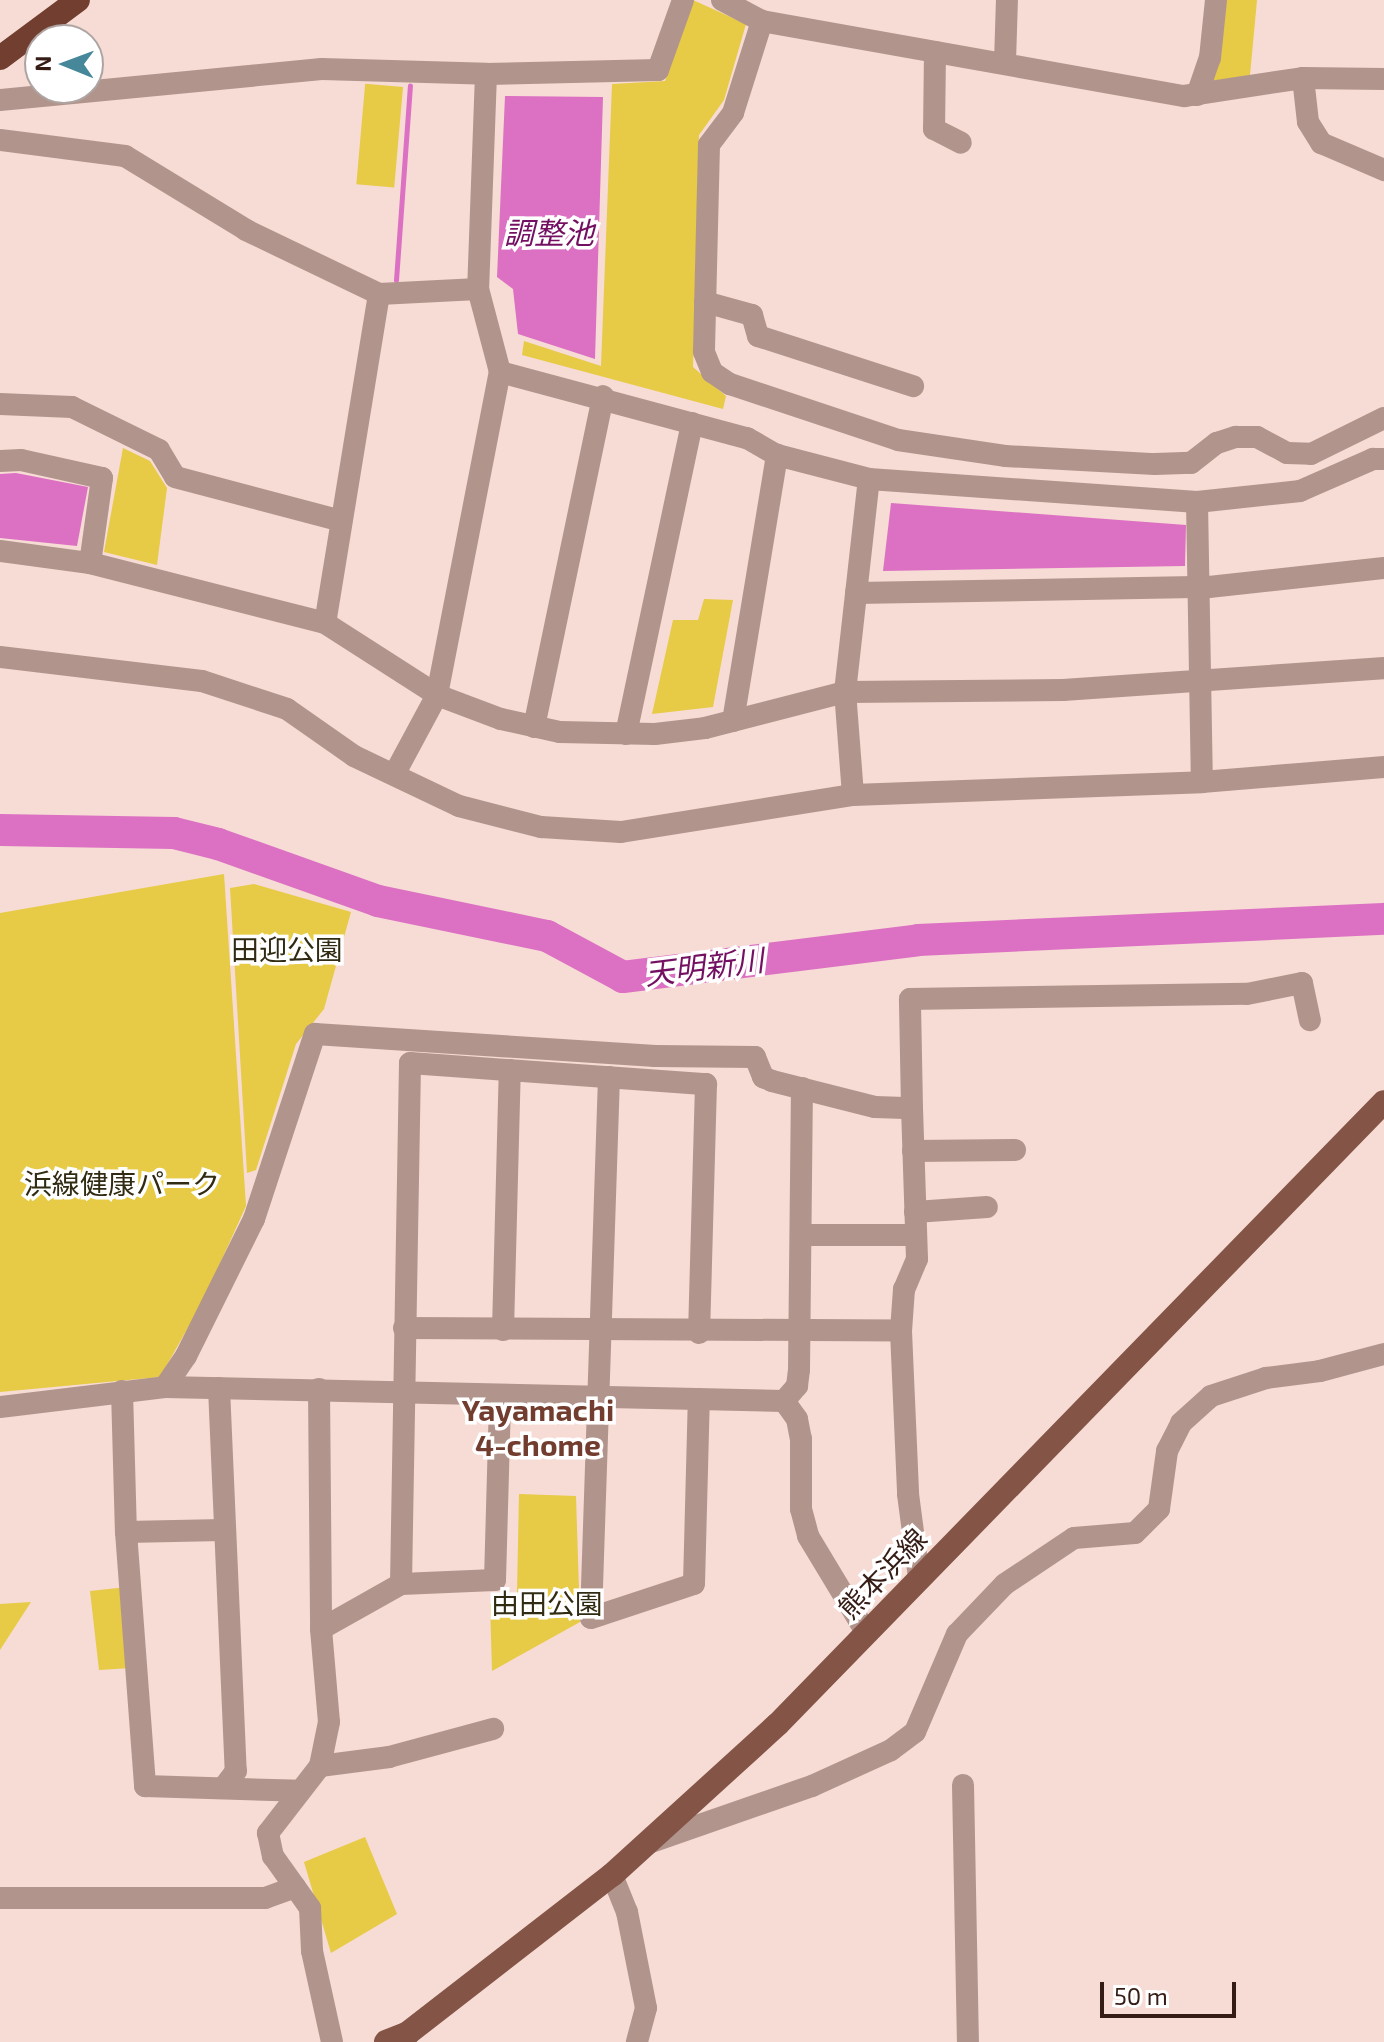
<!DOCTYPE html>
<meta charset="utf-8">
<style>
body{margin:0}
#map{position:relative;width:1384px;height:2042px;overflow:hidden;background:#f6dcd4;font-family:"Exo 2","Noto Sans JP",sans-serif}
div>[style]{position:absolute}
.green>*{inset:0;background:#e7ca45;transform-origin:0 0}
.water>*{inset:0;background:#dc70c3}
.stream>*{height:5px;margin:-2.5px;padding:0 2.5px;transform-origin:2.5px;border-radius:2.5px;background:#dc70c3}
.river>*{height:32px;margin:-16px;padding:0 16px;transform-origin:16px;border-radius:16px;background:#dc70c3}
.minor>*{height:22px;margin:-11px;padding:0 11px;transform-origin:11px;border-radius:11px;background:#b1958d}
.major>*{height:24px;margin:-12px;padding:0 12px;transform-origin:12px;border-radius:12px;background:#845547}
.highway>*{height:24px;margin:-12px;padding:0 12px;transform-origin:12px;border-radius:12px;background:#723e2f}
span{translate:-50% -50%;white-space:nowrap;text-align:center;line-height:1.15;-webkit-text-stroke:7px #fff;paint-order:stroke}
.park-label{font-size:28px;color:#312b13}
.street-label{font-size:28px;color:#351d16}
.water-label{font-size:30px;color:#741062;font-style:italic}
.neighbourhood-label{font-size:30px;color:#723d2e;font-weight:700}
.north{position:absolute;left:24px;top:24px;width:80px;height:80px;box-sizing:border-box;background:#fff;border:2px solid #aea5a2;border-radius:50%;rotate:271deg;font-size:22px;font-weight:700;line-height:32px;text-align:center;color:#351d16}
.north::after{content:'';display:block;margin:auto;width:28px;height:36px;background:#468899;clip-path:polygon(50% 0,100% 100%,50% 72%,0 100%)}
.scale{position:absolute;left:1100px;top:1982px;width:136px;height:36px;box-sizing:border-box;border:4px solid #351d16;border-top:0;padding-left:10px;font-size:24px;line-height:28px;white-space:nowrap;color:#351d16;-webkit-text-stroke:6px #fff;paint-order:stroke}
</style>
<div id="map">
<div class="green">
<i style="clip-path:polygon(693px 0,746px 24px,724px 100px,699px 135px,693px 367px,726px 396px,723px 409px,522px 355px,524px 341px,601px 366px,612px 84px,665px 81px)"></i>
<i style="clip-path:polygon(1223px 0,1257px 0,1250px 75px,1213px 83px)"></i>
<i style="left:403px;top:87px;width:101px;height:38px;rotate:95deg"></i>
<i style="clip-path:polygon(123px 448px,150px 461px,167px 488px,157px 565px,104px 552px)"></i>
<i style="clip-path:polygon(704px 599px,733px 600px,713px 707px,652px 714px,673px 620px,698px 620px)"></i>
<i style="clip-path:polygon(224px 874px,246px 1206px,202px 1303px,160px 1377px,0 1392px,0 913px)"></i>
<i style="clip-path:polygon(254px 884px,351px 912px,324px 1009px,296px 1044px,256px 1170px,247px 1173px,230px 888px)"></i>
<i style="clip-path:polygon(519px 1494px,576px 1496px,580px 1622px,492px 1671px,490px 1604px,517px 1593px)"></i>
<i style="clip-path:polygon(127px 1587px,131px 1668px,99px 1670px,90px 1591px)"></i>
<i style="clip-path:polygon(31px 1602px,0 1650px,0 1604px)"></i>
<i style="clip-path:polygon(365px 1837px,397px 1914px,331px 1953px,304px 1862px)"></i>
</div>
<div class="water">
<i style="clip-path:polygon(505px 96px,603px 97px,595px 359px,518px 334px,513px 289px,497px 277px)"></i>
<i style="clip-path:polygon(16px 473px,88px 487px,77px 546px,0 538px,0 474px)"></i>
<i style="clip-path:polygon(891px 503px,1186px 525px,1185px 566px,883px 571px)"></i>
</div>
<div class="stream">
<i style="left:396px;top:280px;width:195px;rotate:-85.9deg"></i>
</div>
<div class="river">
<i style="left:0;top:830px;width:174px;rotate:1deg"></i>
<i style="left:174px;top:833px;width:45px;rotate:14deg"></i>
<i style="left:218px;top:844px;width:170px;rotate:19.6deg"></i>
<i style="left:378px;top:901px;width:173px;rotate:11.7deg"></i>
<i style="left:547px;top:936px;width:86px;rotate:28.3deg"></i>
<i style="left:623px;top:977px;width:297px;rotate:-7.1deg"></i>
<i style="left:918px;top:940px;width:466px;rotate:-2.6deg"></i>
</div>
<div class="minor">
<i style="left:722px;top:0;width:45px;rotate:27.7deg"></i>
<i style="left:762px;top:21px;width:429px;rotate:10.1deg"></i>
<i style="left:1184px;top:96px;width:120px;rotate:-8.6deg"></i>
<i style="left:1303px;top:78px;width:81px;rotate:0.7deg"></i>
<i style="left:762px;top:21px;width:96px;rotate:107.5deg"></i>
<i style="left:733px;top:113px;width:40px;rotate:127deg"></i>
<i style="left:709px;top:145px;width:207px;rotate:91.4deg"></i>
<i style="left:704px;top:352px;width:22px;rotate:68deg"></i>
<i style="left:712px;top:372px;width:22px;rotate:34deg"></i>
<i style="left:730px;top:384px;width:177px;rotate:18.4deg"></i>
<i style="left:898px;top:440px;width:108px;rotate:8.5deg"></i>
<i style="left:1005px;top:456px;width:150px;rotate:3.1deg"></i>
<i style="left:1155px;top:464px;width:36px;rotate:-2deg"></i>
<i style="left:1191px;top:463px;width:33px;rotate:-38deg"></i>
<i style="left:1217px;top:443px;width:20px;rotate:-18deg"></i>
<i style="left:1236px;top:437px;width:21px"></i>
<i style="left:1257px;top:437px;width:34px;rotate:28deg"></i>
<i style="left:1287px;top:453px;width:24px;rotate:2deg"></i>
<i style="left:1311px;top:454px;width:81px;rotate:-26.3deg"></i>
<i style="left:935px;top:52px;width:77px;rotate:90.7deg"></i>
<i style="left:934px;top:129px;width:30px;rotate:27deg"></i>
<i style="left:1005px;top:62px;width:62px;rotate:-88.2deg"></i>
<i style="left:486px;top:74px;width:215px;rotate:92.1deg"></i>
<i style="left:478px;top:289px;width:99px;rotate:177.1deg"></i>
<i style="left:379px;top:294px;width:333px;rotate:99.3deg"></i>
<i style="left:325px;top:623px;width:133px;rotate:32.7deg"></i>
<i style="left:437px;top:695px;width:68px;rotate:20.6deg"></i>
<i style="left:501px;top:719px;width:60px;rotate:12.4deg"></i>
<i style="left:560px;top:732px;width:95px;rotate:1.2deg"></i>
<i style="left:655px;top:734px;width:50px;rotate:-6.8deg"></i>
<i style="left:705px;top:728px;width:145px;rotate:-14.4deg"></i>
<i style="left:845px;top:692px;width:218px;rotate:-0.5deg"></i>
<i style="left:1063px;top:690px;width:322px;rotate:-3.9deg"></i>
<i style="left:1303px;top:78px;width:44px;rotate:83.5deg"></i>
<i style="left:1308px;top:122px;width:25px;rotate:58deg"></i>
<i style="left:1321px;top:143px;width:69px;rotate:23.2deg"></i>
<i style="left:1197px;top:95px;width:39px;rotate:-71deg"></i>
<i style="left:1210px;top:58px;width:58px;rotate:-84.1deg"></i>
<i style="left:0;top:100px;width:323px;rotate:-5.5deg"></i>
<i style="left:322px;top:69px;width:164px;rotate:1.7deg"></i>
<i style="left:486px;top:74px;width:172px;rotate:-1.3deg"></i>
<i style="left:658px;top:70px;width:74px;rotate:-70.3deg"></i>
<i style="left:0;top:140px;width:126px;rotate:7.3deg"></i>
<i style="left:125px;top:156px;width:142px;rotate:31.4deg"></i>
<i style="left:246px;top:230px;width:148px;rotate:25.7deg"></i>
<i style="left:705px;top:302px;width:49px;rotate:15.5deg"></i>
<i style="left:752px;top:315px;width:22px;rotate:74deg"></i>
<i style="left:758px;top:336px;width:163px;rotate:17.9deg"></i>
<i style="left:500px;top:372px;width:256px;rotate:15deg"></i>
<i style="left:747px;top:438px;width:34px;rotate:30deg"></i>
<i style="left:777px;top:455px;width:95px;rotate:14.6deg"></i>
<i style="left:869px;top:479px;width:329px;rotate:4deg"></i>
<i style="left:1197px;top:502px;width:104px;rotate:-6.1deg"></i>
<i style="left:1300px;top:491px;width:80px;rotate:-23.7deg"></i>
<i style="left:1373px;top:459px;width:11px"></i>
<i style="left:0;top:404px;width:72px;rotate:2.4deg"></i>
<i style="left:72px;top:407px;width:97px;rotate:26.3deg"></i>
<i style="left:159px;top:450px;width:31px;rotate:59deg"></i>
<i style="left:175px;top:477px;width:172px;rotate:14.8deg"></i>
<i style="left:0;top:461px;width:21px;rotate:-3deg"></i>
<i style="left:21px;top:460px;width:83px;rotate:12.5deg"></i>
<i style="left:102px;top:478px;width:86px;rotate:98deg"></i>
<i style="left:1197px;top:502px;width:280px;rotate:89deg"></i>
<i style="left:0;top:551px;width:91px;rotate:7.6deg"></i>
<i style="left:90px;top:563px;width:243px;rotate:14.3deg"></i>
<i style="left:856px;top:593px;width:353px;rotate:-1deg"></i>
<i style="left:1209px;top:587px;width:176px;rotate:-6.2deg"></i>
<i style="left:0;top:657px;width:203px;rotate:6.8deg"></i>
<i style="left:202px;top:681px;width:89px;rotate:18.2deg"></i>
<i style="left:287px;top:709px;width:82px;rotate:35deg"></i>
<i style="left:354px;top:756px;width:116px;rotate:25.5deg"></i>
<i style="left:459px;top:806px;width:85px;rotate:14.4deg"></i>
<i style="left:541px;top:827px;width:80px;rotate:3.6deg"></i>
<i style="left:621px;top:832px;width:235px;rotate:-9.1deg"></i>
<i style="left:853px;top:795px;width:349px;rotate:-2.1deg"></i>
<i style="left:1202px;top:782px;width:183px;rotate:-4.7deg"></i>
<i style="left:733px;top:721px;width:270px;rotate:-80.6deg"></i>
<i style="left:534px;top:727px;width:338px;rotate:-78.2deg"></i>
<i style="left:626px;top:734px;width:318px;rotate:-78deg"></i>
<i style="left:395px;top:773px;width:89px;rotate:-61.7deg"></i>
<i style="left:437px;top:695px;width:329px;rotate:-79deg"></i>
<i style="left:500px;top:372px;width:86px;rotate:-104.8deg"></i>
<i style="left:853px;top:795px;width:103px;rotate:-94.4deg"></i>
<i style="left:845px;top:692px;width:214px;rotate:-83.6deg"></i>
<i style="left:609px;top:1077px;width:541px;rotate:91.91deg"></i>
<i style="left:591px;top:1618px;width:108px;rotate:-18.3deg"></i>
<i style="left:694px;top:1584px;width:185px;rotate:-88.5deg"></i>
<i style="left:912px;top:1108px;width:109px;rotate:-91.1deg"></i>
<i style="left:910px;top:999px;width:337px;rotate:-0.9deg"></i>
<i style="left:1247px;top:994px;width:56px;rotate:-11.3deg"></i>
<i style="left:1302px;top:983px;width:38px;rotate:78deg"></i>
<i style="left:913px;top:1151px;width:102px;rotate:-0.6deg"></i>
<i style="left:915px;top:1212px;width:72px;rotate:-4deg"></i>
<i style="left:801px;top:1235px;width:115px"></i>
<i style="left:404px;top:1328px;width:497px;rotate:0.3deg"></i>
<i style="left:503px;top:1330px;width:260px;rotate:-88.5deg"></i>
<i style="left:165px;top:1387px;width:619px;rotate:1.3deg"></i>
<i style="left:784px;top:1401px;width:22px;rotate:54deg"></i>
<i style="left:797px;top:1419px;width:20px;rotate:79deg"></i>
<i style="left:801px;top:1439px;width:70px;rotate:90deg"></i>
<i style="left:801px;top:1509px;width:28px;rotate:75deg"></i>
<i style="left:808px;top:1536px;width:112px;rotate:58.9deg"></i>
<i style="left:219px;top:1388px;width:383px;rotate:87.5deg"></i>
<i style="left:236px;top:1771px;width:21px;rotate:127deg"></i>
<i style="left:319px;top:1389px;width:240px;rotate:89.5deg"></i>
<i style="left:321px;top:1629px;width:93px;rotate:85.1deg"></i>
<i style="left:329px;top:1722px;width:45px;rotate:101.6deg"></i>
<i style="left:320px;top:1766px;width:85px;rotate:127.8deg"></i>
<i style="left:268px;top:1833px;width:24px;rotate:78deg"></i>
<i style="left:273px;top:1856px;width:64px;rotate:54.6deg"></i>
<i style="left:310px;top:1908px;width:43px;rotate:87.3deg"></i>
<i style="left:312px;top:1951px;width:93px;rotate:77.6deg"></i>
<i style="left:122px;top:1391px;width:141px;rotate:88.4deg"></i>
<i style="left:126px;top:1532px;width:255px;rotate:85.7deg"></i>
<i style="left:145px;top:1786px;width:155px;rotate:1.8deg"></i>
<i style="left:784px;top:1401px;width:20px;rotate:-49deg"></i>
<i style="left:797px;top:1386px;width:16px;rotate:-83deg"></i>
<i style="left:799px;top:1370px;width:282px;rotate:-89.4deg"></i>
<i style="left:0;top:1407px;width:166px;rotate:-6.9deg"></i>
<i style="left:165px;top:1387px;width:37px;rotate:-56deg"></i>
<i style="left:186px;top:1356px;width:153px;rotate:-63.6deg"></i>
<i style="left:254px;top:1219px;width:195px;rotate:-71.8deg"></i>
<i style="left:315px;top:1034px;width:341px;rotate:3.7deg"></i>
<i style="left:655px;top:1056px;width:100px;rotate:0.6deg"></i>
<i style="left:755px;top:1057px;width:22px;rotate:68deg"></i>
<i style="left:763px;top:1077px;width:10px;rotate:24deg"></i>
<i style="left:772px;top:1081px;width:106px;rotate:14.2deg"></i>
<i style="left:875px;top:1107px;width:37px;rotate:2deg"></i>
<i style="left:912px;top:1108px;width:151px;rotate:88.1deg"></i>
<i style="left:917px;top:1259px;width:33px;rotate:113deg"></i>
<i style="left:904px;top:1289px;width:42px;rotate:94.1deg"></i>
<i style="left:901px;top:1331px;width:163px;rotate:87.5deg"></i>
<i style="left:908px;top:1494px;width:85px;rotate:82.5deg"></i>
<i style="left:126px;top:1532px;width:97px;rotate:-1.2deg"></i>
<i style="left:401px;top:1584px;width:94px;rotate:-2.4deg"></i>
<i style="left:495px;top:1580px;width:184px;rotate:-88.4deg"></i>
<i style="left:321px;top:1629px;width:92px;rotate:-29.4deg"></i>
<i style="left:401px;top:1584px;width:521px;rotate:-89.01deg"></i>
<i style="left:410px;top:1063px;width:297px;rotate:4.1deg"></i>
<i style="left:706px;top:1084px;width:249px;rotate:91.6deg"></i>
<i style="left:320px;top:1766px;width:70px;rotate:-7.4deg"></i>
<i style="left:389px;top:1757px;width:108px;rotate:-15.1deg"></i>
<i style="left:963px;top:1785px;width:257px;rotate:88.9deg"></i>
<i style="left:648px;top:1843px;width:174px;rotate:-19.2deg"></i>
<i style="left:812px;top:1786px;width:87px;rotate:-24.5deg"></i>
<i style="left:891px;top:1750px;width:30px;rotate:-37deg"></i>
<i style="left:915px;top:1732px;width:107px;rotate:-66.8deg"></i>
<i style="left:957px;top:1634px;width:69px;rotate:-46.2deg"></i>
<i style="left:1005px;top:1584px;width:83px;rotate:-33.7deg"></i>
<i style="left:1074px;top:1538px;width:61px;rotate:-4.7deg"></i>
<i style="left:1135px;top:1533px;width:34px;rotate:-45deg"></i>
<i style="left:1159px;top:1509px;width:59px;rotate:-82.1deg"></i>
<i style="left:1167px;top:1451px;width:31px;rotate:-63deg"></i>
<i style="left:1181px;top:1423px;width:40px;rotate:-42deg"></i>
<i style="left:1211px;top:1396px;width:58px;rotate:-18.1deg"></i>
<i style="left:1266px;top:1378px;width:54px;rotate:-7.4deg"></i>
<i style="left:1320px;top:1371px;width:66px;rotate:-14.9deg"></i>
<i style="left:612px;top:1875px;width:40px;rotate:68deg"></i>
<i style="left:627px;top:1912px;width:98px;rotate:78.8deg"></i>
<i style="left:646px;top:2008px;width:35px;rotate:105deg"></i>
<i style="left:0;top:1898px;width:265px"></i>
<i style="left:265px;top:1898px;width:32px;rotate:-20deg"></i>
</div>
<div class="major">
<i style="left:386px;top:2042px;width:24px;rotate:-22deg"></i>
<i style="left:408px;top:2033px;width:258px;rotate:-37.8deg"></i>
<i style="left:612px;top:1875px;width:224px;rotate:-42.3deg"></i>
<i style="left:778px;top:1724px;width:868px;rotate:-45.75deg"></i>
</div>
<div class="highway">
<i style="left:0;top:58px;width:97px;rotate:-36.6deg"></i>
</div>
<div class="park-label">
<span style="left:287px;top:949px">田迎公園</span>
<span style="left:122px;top:1183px">浜線健康パーク</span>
<span style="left:547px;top:1603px">由田公園</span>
</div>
<div class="street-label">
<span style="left:882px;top:1573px;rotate:-46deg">熊本浜線</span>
</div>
<div class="water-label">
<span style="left:549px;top:232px">調整池</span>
<span style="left:704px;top:966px;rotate:-7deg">天明新川</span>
</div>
<div class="neighbourhood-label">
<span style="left:538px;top:1426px">Yayamachi<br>4-chome</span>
</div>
<div class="north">N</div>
<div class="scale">50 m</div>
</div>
